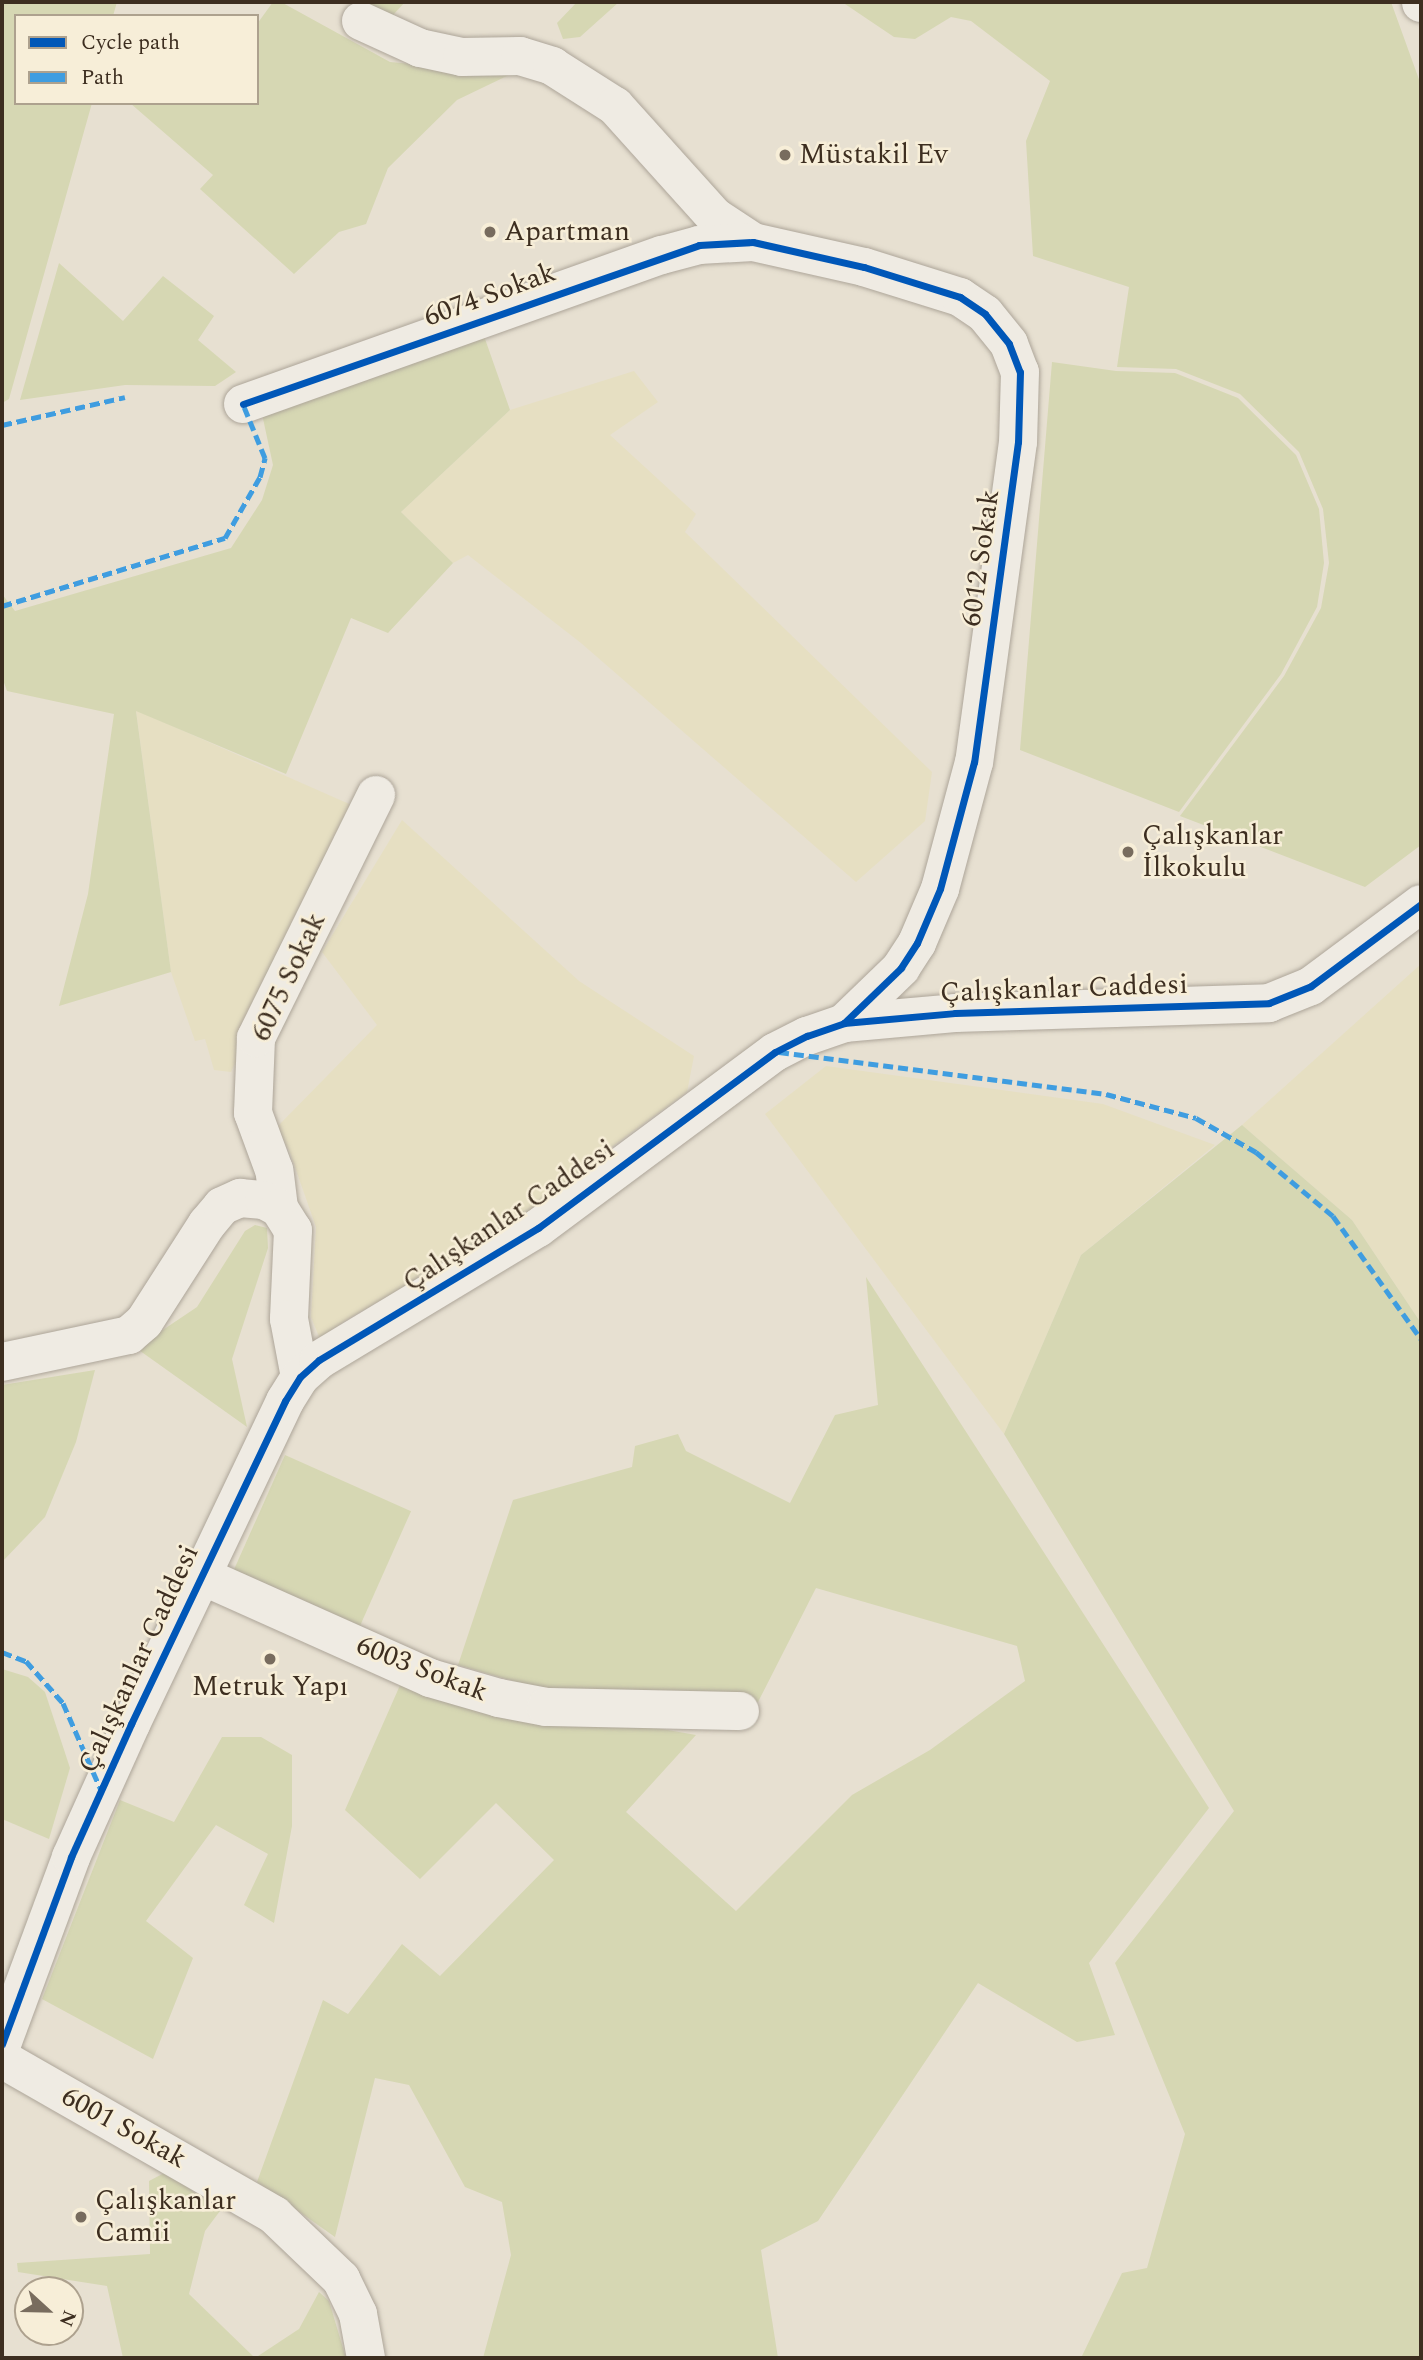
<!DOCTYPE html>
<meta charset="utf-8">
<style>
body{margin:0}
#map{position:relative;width:1423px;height:2360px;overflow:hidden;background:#e7e0d1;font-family:Spectral,serif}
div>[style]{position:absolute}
.farmland>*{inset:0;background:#e6dfc2}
.green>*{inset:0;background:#d6d7b3;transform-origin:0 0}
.roads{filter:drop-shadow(0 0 2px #ada599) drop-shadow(0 0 2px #ada599)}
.minor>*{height:38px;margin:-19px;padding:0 19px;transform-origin:19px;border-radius:19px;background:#efebe3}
.quiet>*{height:5px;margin-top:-2.5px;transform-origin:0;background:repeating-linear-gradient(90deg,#3f9de0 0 10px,transparent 0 15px)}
.cycleway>*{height:7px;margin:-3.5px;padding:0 3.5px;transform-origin:3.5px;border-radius:3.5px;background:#0057b8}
.dots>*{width:19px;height:19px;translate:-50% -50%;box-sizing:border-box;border:4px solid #f7eed8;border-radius:50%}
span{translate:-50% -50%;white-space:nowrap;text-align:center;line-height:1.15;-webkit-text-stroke:5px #f7eed8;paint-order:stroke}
.poi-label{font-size:28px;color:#3d2e20}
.left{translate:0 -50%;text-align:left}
.street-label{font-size:28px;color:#3d2e20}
.frame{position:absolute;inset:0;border:4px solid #3d2e20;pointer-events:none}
.legend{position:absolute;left:14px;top:14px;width:245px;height:91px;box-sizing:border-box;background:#f7eed8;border:2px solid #ada18e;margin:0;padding:9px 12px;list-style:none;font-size:21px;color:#3d2e20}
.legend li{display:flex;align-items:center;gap:14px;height:35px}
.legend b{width:35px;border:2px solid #ada18e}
.north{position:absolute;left:14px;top:2276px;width:70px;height:70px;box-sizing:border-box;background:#f7eed8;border:2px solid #ada18e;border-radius:50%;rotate:112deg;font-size:19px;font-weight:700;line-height:28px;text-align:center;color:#3d2e20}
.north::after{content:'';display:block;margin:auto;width:24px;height:32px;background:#786c5e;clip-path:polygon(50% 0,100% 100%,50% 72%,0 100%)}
</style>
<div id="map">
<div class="farmland">
<i style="clip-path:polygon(634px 371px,658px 402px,610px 435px,696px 514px,685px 532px,932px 772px,925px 821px,856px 882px,581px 643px,468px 555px,453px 563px,401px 512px,510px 410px)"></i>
<i style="clip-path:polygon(136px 710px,356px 807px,231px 1072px,214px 1070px,205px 1039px,195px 1041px,171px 972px)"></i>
<i style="clip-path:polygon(402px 820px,579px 981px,694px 1056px,687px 1092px,606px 1151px,532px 1214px,346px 1320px,320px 1339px,311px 1317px,316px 1227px,289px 1150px,276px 1128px,377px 1025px,322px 952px)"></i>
<i style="clip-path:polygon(1421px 964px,1421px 1323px,1352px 1220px,1242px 1125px)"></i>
<i style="clip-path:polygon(826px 1066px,1103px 1104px,1215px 1145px,1081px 1255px,1004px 1434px,765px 1114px)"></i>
</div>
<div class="green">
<i style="clip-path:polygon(2px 2px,117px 2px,113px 16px,16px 16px,16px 103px,92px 103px,9px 399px,2px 403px)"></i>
<i style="clip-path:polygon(273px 2px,281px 2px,390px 62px,513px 73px,457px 100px,388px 168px,366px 224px,339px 232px,294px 274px,200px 189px,213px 175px,130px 103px,257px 103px,257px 24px)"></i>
<i style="clip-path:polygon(353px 2px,405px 2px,393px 15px)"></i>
<i style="clip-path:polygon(577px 2px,619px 2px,580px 37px,563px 39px,557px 23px)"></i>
<i style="clip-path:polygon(842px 2px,1391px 2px,1421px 85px,1421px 845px,1365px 887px,1180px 816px,1284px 676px,1321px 608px,1329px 563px,1323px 509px,1299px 452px,1240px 394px,1176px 369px,1117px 367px,1129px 287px,1033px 256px,1026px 141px,1050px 81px,971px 21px,951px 17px,915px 39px,894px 37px)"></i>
<i style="clip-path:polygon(59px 263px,123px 321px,163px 276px,214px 316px,198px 340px,236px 372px,215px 386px,125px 385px,20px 400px)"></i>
<i style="clip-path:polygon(484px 336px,510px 410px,401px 512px,453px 563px,388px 633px,351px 618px,286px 774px,136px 711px,171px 972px,59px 1006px,88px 894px,114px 714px,7px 691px,2px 677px,2px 594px,15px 611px,231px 548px,262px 500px,273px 465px,262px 414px)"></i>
<i style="clip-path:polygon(1052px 362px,1116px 371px,1175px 373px,1238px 398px,1296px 455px,1319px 509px,1324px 563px,1317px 607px,1281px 674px,1179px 812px,1020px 750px)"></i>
<i style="clip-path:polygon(1242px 1125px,1352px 1220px,1421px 1323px,1421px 2358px,1081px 2358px,1122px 2273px,1147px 2268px,1185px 2134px,1115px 1963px,1234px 1811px,1004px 1434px,1081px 1255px)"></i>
<i style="clip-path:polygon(255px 1225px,267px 1228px,268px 1248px,232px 1359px,247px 1427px,136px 1348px,197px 1307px,245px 1231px)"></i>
<i style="clip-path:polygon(866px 1277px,1209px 1808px,1089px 1963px,1115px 2035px,1077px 2042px,978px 1983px,818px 2221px,761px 2250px,778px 2358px,483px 2358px,511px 2255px,502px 2202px,465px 2187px,409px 2085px,375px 2078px,335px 2237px,257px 2182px,323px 2000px,348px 2014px,402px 1944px,440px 1976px,554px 1860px,496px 1803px,420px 1879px,345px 1810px,401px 1683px,696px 1735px,626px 1812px,736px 1911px,852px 1795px,930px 1750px,1025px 1681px,1017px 1646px,816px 1588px,758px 1702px,552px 1692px,458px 1665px,513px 1500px,632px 1467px,635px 1446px,678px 1434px,686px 1451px,790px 1503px,835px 1415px,878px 1405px)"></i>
<i style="clip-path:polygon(95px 1370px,76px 1442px,45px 1517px,2px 1562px,2px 1385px)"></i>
<i style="left:285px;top:1455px;width:138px;height:127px;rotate:24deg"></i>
<i style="clip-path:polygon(2px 1669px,28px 1677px,45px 1692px,70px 1768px,49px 1839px,2px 1819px)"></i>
<i style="clip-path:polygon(222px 1737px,261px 1737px,292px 1755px,292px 1826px,274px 1923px,244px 1905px,268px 1854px,216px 1825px,146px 1921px,193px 1958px,153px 2059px,42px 1999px,120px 1800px,174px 1822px)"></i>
<i style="clip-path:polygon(166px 2172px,220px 2211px,205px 2231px,189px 2294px,255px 2358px,299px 2329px,319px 2292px,329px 2301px,346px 2358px,123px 2358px,107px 2286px,18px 2272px,17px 2263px,150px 2254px,149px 2181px)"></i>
</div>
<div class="roads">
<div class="minor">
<i style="left:1421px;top:2px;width:1px;rotate:90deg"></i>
<i style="left:361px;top:21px;width:65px;rotate:24.6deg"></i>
<i style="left:420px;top:48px;width:43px;rotate:12.1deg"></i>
<i style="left:462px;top:57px;width:58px;rotate:-1deg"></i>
<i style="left:520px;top:56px;width:34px;rotate:17deg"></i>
<i style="left:552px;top:66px;width:75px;rotate:32.4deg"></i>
<i style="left:615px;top:106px;width:149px;rotate:48deg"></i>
<i style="left:715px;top:217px;width:45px;rotate:33.3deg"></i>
<i style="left:753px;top:242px;width:114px;rotate:12.7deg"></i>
<i style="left:864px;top:267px;width:101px;rotate:17.4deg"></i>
<i style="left:960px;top:297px;width:30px;rotate:34deg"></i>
<i style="left:985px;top:314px;width:38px;rotate:51deg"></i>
<i style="left:1009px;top:344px;width:30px;rotate:69deg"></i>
<i style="left:1020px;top:372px;width:70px;rotate:91.6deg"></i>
<i style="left:1018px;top:442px;width:323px;rotate:97.8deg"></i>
<i style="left:974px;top:762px;width:131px;rotate:105deg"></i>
<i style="left:940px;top:889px;width:59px;rotate:113.1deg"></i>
<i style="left:917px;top:943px;width:30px;rotate:123deg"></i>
<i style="left:901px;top:968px;width:79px;rotate:136deg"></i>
<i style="left:243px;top:404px;width:445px;rotate:-19.6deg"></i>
<i style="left:662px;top:255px;width:38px;rotate:-15deg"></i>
<i style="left:699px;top:245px;width:54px;rotate:-3.2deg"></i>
<i style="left:279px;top:1208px;width:38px;rotate:-97deg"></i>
<i style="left:274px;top:1170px;width:61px;rotate:-110.2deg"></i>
<i style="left:253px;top:1113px;width:75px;rotate:-87.7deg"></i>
<i style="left:256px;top:1038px;width:271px;rotate:-63.7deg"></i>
<i style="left:2px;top:1362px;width:130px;rotate:-12deg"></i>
<i style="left:129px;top:1335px;width:20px;rotate:-41deg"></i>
<i style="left:144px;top:1322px;width:117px;rotate:-57.3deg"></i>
<i style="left:207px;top:1224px;width:23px;rotate:-50deg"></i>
<i style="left:222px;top:1206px;width:20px;rotate:-24deg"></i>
<i style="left:240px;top:1198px;width:24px;rotate:5deg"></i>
<i style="left:264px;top:1200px;width:17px;rotate:28deg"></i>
<i style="left:279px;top:1208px;width:26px;rotate:58deg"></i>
<i style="left:293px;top:1230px;width:89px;rotate:92.6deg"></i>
<i style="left:289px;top:1319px;width:59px;rotate:79.3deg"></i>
<i style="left:200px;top:1575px;width:252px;rotate:24.1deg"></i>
<i style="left:430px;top:1678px;width:72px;rotate:16.2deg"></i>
<i style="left:499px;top:1698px;width:48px;rotate:10.8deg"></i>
<i style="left:546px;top:1707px;width:194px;rotate:1.2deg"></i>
<i style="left:2px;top:2044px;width:199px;rotate:-69.7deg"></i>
<i style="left:71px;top:1857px;width:146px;rotate:-65.7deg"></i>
<i style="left:131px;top:1724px;width:358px;rotate:-64.5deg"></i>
<i style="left:285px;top:1401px;width:28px;rotate:-58deg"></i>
<i style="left:300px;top:1377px;width:25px;rotate:-42deg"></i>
<i style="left:319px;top:1360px;width:256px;rotate:-31.1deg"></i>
<i style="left:538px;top:1228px;width:295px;rotate:-36.6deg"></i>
<i style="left:775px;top:1052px;width:36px;rotate:-27deg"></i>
<i style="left:807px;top:1036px;width:39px;rotate:-19deg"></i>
<i style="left:844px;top:1023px;width:111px;rotate:-5.1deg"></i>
<i style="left:955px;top:1013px;width:314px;rotate:-1.8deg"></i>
<i style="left:1269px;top:1003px;width:45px;rotate:-22deg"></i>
<i style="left:1311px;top:986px;width:137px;rotate:-36.7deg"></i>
<i style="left:2px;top:2059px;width:314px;rotate:29.8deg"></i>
<i style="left:274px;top:2215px;width:93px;rotate:43.7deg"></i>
<i style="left:341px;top:2279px;width:39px;rotate:64deg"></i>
<i style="left:358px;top:2314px;width:45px;rotate:79.7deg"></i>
</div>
</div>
<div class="quiet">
<i style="left:2px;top:425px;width:126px;rotate:-12.8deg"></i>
<i style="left:2px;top:606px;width:233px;rotate:-17deg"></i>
<i style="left:225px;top:538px;width:70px;rotate:-60.2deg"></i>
<i style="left:260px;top:477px;width:20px;rotate:-75deg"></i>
<i style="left:265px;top:458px;width:58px;rotate:-112.2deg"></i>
<i style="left:779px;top:1052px;width:330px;rotate:7.3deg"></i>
<i style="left:1106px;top:1094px;width:93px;rotate:14.9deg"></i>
<i style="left:1196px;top:1118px;width:69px;rotate:29.5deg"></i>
<i style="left:1256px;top:1152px;width:100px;rotate:39.7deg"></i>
<i style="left:1333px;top:1216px;width:151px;rotate:54.4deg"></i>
<i style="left:2px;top:1652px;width:26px;rotate:21deg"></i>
<i style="left:26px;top:1661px;width:56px;rotate:48.6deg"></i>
<i style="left:63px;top:1703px;width:95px;rotate:66.4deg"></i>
</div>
<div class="cycleway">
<i style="left:243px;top:404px;width:483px;rotate:-19.2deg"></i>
<i style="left:699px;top:245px;width:54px;rotate:-3.2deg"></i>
<i style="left:753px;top:242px;width:114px;rotate:12.7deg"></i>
<i style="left:864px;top:267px;width:101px;rotate:17.4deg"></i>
<i style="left:960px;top:297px;width:30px;rotate:34deg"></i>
<i style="left:985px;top:314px;width:38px;rotate:51deg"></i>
<i style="left:1009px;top:344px;width:30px;rotate:69deg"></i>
<i style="left:1020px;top:372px;width:70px;rotate:91.6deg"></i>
<i style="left:1018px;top:442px;width:323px;rotate:97.8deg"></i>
<i style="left:974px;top:762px;width:131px;rotate:105deg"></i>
<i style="left:940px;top:889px;width:59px;rotate:113.1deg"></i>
<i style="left:917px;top:943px;width:30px;rotate:123deg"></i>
<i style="left:901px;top:968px;width:79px;rotate:136deg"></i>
<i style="left:2px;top:2044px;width:199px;rotate:-69.7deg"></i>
<i style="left:71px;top:1857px;width:146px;rotate:-65.7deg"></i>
<i style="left:131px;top:1724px;width:358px;rotate:-64.5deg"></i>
<i style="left:285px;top:1401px;width:28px;rotate:-58deg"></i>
<i style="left:300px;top:1377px;width:25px;rotate:-42deg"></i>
<i style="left:319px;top:1360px;width:256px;rotate:-31.1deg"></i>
<i style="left:538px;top:1228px;width:295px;rotate:-36.6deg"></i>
<i style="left:775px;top:1052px;width:36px;rotate:-27deg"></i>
<i style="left:807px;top:1036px;width:39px;rotate:-19deg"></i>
<i style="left:844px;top:1023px;width:111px;rotate:-5.1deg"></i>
<i style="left:955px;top:1013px;width:314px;rotate:-1.8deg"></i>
<i style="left:1269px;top:1003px;width:45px;rotate:-22deg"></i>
<i style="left:1311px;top:986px;width:137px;rotate:-36.7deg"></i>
</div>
<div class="dots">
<i style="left:785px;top:155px;background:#786c5e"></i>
<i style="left:490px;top:232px;background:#786c5e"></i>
<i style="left:1128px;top:852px;background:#786c5e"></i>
<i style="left:270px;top:1659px;background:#786c5e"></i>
<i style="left:81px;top:2217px;background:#786c5e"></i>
</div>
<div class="poi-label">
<span class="left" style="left:799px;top:155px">Müstakil Ev</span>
<span class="left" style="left:504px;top:232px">Apartman</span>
<span class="left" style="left:1142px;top:852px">Çalışkanlar<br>İlkokulu</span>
<span style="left:270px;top:1687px">Metruk Yapı</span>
<span class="left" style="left:95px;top:2217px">Çalışkanlar<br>Camii</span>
</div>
<div class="street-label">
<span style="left:490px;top:295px;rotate:-20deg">6074 Sokak</span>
<span style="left:981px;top:558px;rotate:-82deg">6012 Sokak</span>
<span style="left:289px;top:977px;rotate:-65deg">6075 Sokak</span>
<span style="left:1064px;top:989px;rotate:-2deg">Çalışkanlar Caddesi</span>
<span style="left:509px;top:1216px;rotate:-34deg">Çalışkanlar Caddesi</span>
<span style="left:139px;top:1659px;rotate:-65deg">Çalışkanlar Caddesi</span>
<span style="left:422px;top:1669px;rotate:21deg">6003 Sokak</span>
<span style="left:124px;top:2128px;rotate:29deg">6001 Sokak</span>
</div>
<div class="frame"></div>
<ul class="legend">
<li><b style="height:9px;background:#0057b8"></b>Cycle path</li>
<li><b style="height:9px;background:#3f9de0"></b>Path</li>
</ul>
<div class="north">N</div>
</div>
